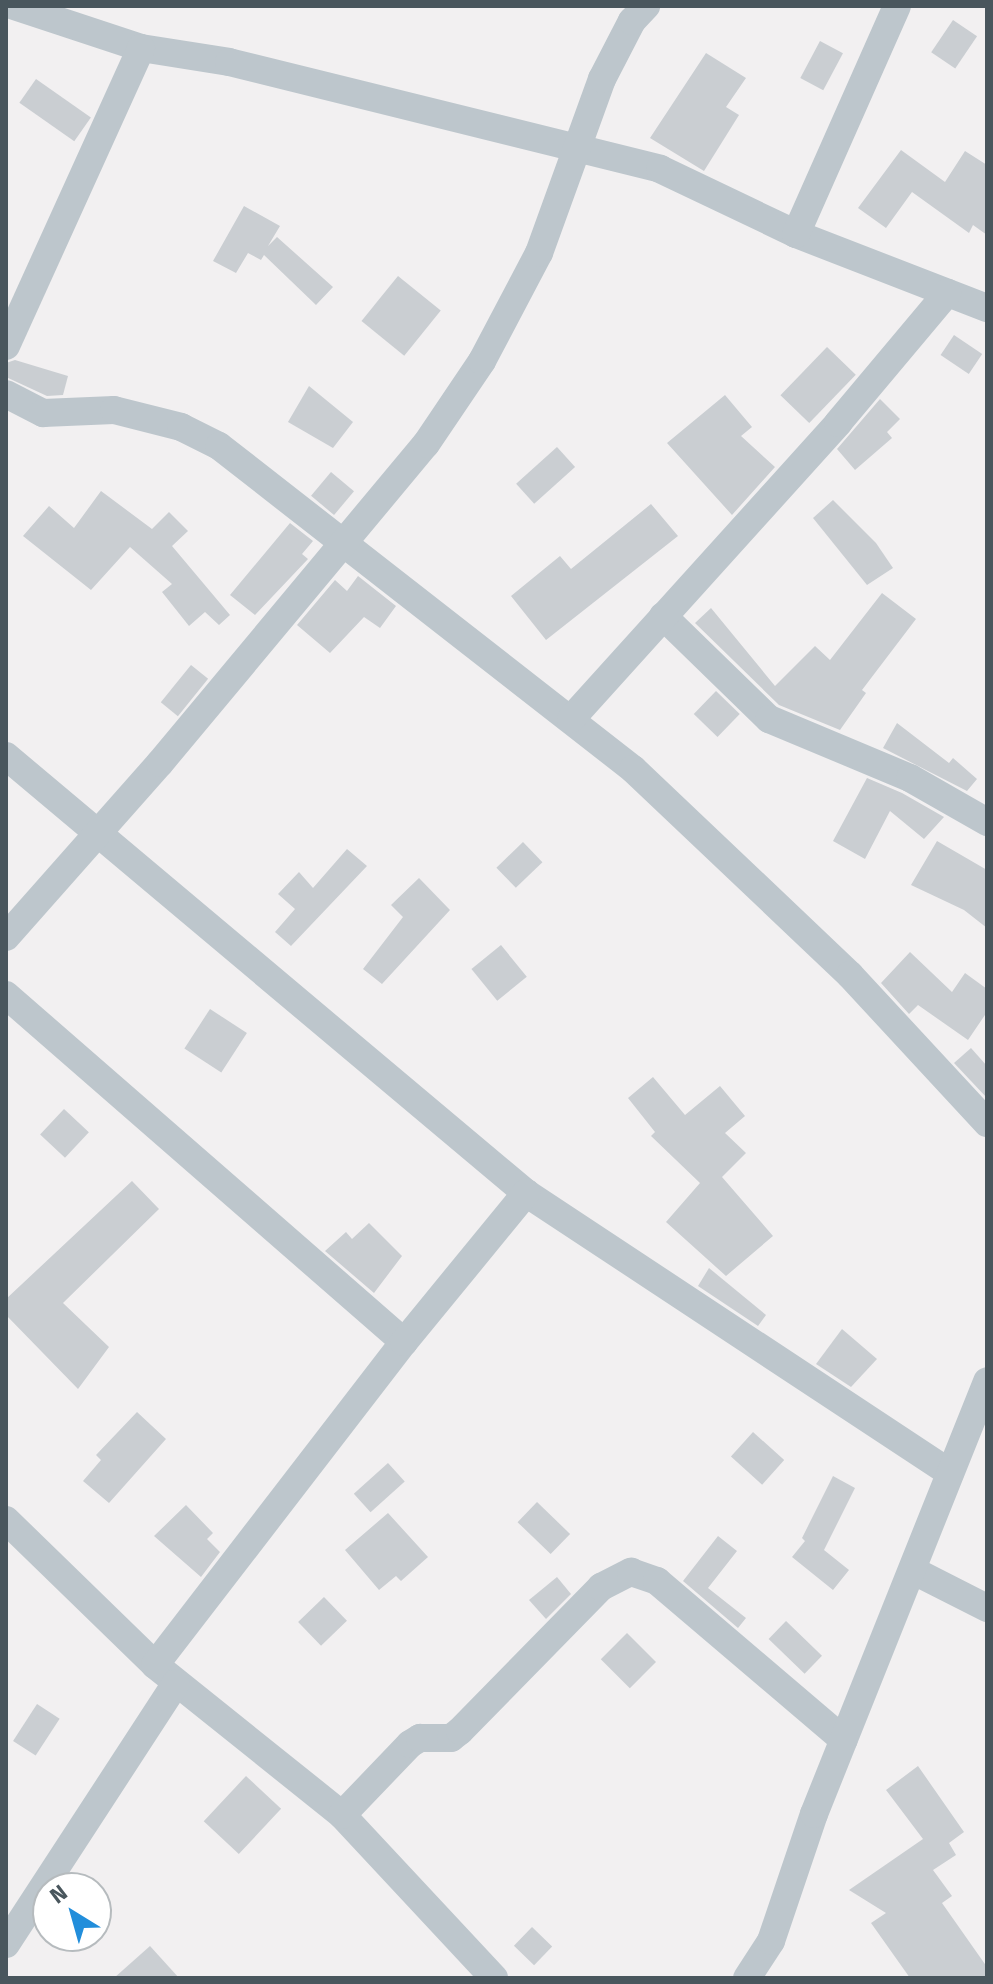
<!DOCTYPE html>
<style>
body{margin:0}
#map{position:relative;width:993px;height:1984px;overflow:hidden;background:#f2f0f1;font-family:"Fira Sans",sans-serif}
div>[style]{position:absolute}
.building>*{inset:0;background:#caced2;transform-origin:0 0}
.minor>*{height:28px;margin:-14px;padding:0 14px;transform-origin:14px;border-radius:14px;background:#bdc6cc}
span{translate:-50% -50%;white-space:nowrap;text-align:center;line-height:1.15;-webkit-text-stroke:7px #fff;paint-order:stroke}
.frame{position:absolute;inset:0;border:8px solid #49565d;pointer-events:none}
.north{position:absolute;left:32px;top:1872px;width:80px;height:80px;box-sizing:border-box;background:#fff;border:2px solid #b6bbbe;border-radius:50%;rotate:323deg;font-size:22px;font-weight:700;line-height:32px;text-align:center;color:#49565d}
.north::after{content:'';display:block;margin:auto;width:28px;height:36px;background:#228edb;clip-path:polygon(50% 0,100% 100%,50% 72%,0 100%)}
</style>
<div id="map">
<div class="building">
<i style="left:953px;top:20px;width:29px;height:39px;rotate:34deg"></i>
<i style="left:820px;top:41px;width:26px;height:42px;rotate:28deg"></i>
<i style="clip-path:polygon(706px 53px,746px 78px,726px 107px,739px 115px,704px 171px,650px 138px)"></i>
<i style="left:36px;top:79px;width:67px;height:29px;rotate:35deg"></i>
<i style="clip-path:polygon(901px 150px,945px 182px,965px 151px,987px 165px,987px 235px,973px 225px,969px 233px,912px 192px,886px 228px,858px 208px)"></i>
<i style="clip-path:polygon(244px 206px,280px 226px,268px 246px,277px 237px,333px 287px,316px 305px,264px 255px,261px 260px,248px 253px,236px 273px,213px 261px)"></i>
<i style="left:398px;top:276px;width:55px;height:58px;rotate:39deg"></i>
<i style="left:954px;top:335px;width:34px;height:24px;rotate:34deg"></i>
<i style="left:827px;top:347px;width:40px;height:67px;rotate:44deg"></i>
<i style="clip-path:polygon(15px 360px,68px 376px,63px 395px,47px 396px,6px 377px,6px 363px)"></i>
<i style="clip-path:polygon(309px 386px,353px 422px,333px 448px,288px 422px)"></i>
<i style="clip-path:polygon(725px 395px,752px 427px,741px 436px,775px 467px,732px 515px,667px 443px)"></i>
<i style="clip-path:polygon(880px 399px,900px 419px,887px 432px,892px 438px,855px 470px,837px 449px)"></i>
<i style="left:557px;top:447px;width:27px;height:55px;rotate:48deg"></i>
<i style="left:331px;top:472px;width:30px;height:31px;rotate:40deg"></i>
<i style="clip-path:polygon(101px 491px,152px 529px,169px 512px,188px 531px,172px 546px,230px 615px,219px 625px,205px 612px,189px 626px,162px 592px,172px 584px,130px 547px,91px 590px,23px 536px,49px 506px,74px 528px)"></i>
<i style="clip-path:polygon(833px 500px,876px 543px,893px 568px,867px 585px,813px 518px)"></i>
<i style="clip-path:polygon(651px 504px,678px 536px,546px 640px,511px 596px,560px 556px,571px 569px)"></i>
<i style="clip-path:polygon(290px 523px,313px 541px,302px 554px,308px 559px,255px 615px,230px 595px)"></i>
<i style="clip-path:polygon(358px 576px,396px 606px,380px 628px,364px 617px,330px 653px,297px 625px,335px 580px,347px 591px)"></i>
<i style="clip-path:polygon(882px 593px,916px 619px,862px 690px,866px 693px,840px 730px,779px 705px,695px 623px,711px 608px,775px 686px,815px 646px,830px 660px)"></i>
<i style="left:191px;top:665px;width:22px;height:48px;rotate:39deg"></i>
<i style="left:716px;top:691px;width:33px;height:32px;rotate:44deg"></i>
<i style="clip-path:polygon(897px 723px,949px 763px,953px 758px,977px 779px,967px 791px,883px 748px)"></i>
<i style="clip-path:polygon(867px 778px,902px 793px,944px 817px,924px 839px,890px 811px,865px 859px,833px 841px)"></i>
<i style="clip-path:polygon(937px 841px,987px 870px,987px 928px,964px 910px,911px 885px)"></i>
<i style="left:523px;top:842px;width:28px;height:37px;rotate:46deg"></i>
<i style="clip-path:polygon(347px 849px,367px 866px,291px 946px,275px 932px,295px 909px,278px 894px,299px 872px,313px 888px)"></i>
<i style="clip-path:polygon(419px 878px,450px 910px,382px 984px,363px 969px,403px 917px,391px 905px)"></i>
<i style="left:501px;top:945px;width:41px;height:38px;rotate:51deg"></i>
<i style="clip-path:polygon(910px 952px,952px 992px,965px 973px,987px 989px,987px 1012px,968px 1040px,918px 1005px,909px 1014px,881px 983px)"></i>
<i style="left:210px;top:1009px;width:44px;height:47px;rotate:33deg"></i>
<i style="clip-path:polygon(971px 1048px,987px 1066px,987px 1098px,954px 1063px)"></i>
<i style="clip-path:polygon(653px 1077px,685px 1115px,720px 1086px,745px 1116px,725px 1133px,746px 1153px,722px 1177px,773px 1236px,726px 1276px,666px 1222px,700px 1183px,651px 1136px,655px 1132px,628px 1098px)"></i>
<i style="left:64px;top:1109px;width:34px;height:35px;rotate:43deg"></i>
<i style="clip-path:polygon(132px 1181px,159px 1209px,63px 1303px,109px 1347px,78px 1389px,6px 1315px,6px 1299px)"></i>
<i style="clip-path:polygon(369px 1223px,402px 1256px,374px 1293px,325px 1251px,346px 1232px,352px 1239px)"></i>
<i style="clip-path:polygon(709px 1268px,766px 1315px,758px 1326px,698px 1286px)"></i>
<i style="clip-path:polygon(842px 1329px,877px 1359px,851px 1387px,816px 1364px)"></i>
<i style="clip-path:polygon(137px 1412px,166px 1439px,109px 1503px,83px 1481px,101px 1460px,96px 1455px)"></i>
<i style="left:753px;top:1432px;width:42px;height:33px;rotate:42deg"></i>
<i style="left:388px;top:1463px;width:25px;height:46px;rotate:48deg"></i>
<i style="clip-path:polygon(833px 1476px,855px 1488px,824px 1550px,849px 1570px,833px 1590px,792px 1557px,805px 1541px,802px 1538px)"></i>
<i style="left:537px;top:1502px;width:46px;height:28px;rotate:44deg"></i>
<i style="clip-path:polygon(186px 1505px,213px 1533px,207px 1539px,220px 1552px,201px 1577px,154px 1536px)"></i>
<i style="clip-path:polygon(388px 1513px,428px 1557px,401px 1581px,396px 1576px,379px 1590px,345px 1550px)"></i>
<i style="clip-path:polygon(718px 1536px,737px 1551px,708px 1588px,746px 1618px,738px 1628px,683px 1581px)"></i>
<i style="clip-path:polygon(557px 1577px,571px 1594px,546px 1619px,529px 1600px)"></i>
<i style="left:324px;top:1597px;width:33px;height:36px;rotate:46deg"></i>
<i style="left:786px;top:1621px;width:50px;height:25px;rotate:44deg"></i>
<i style="left:627px;top:1633px;width:41px;height:37px;rotate:45deg"></i>
<i style="left:37px;top:1704px;width:27px;height:44px;rotate:33deg"></i>
<i style="clip-path:polygon(918px 1766px,964px 1832px,949px 1843px,956px 1855px,933px 1870px,952px 1896px,942px 1903px,987px 1967px,987px 1978px,910px 1978px,871px 1923px,886px 1913px,849px 1890px,923px 1839px,886px 1790px)"></i>
<i style="left:246px;top:1776px;width:48px;height:62px;rotate:43deg"></i>
<i style="left:532px;top:1927px;width:28px;height:26px;rotate:44deg"></i>
<i style="clip-path:polygon(150px 1946px,179px 1978px,114px 1978px)"></i>
</div>
<div class="minor">
<i style="left:14px;top:6px;width:134px;rotate:18.3deg"></i>
<i style="left:141px;top:48px;width:89px;rotate:9deg"></i>
<i style="left:229px;top:62px;width:444px;rotate:13.9deg"></i>
<i style="left:660px;top:169px;width:151px;rotate:25.5deg"></i>
<i style="left:796px;top:234px;width:205px;rotate:21.2deg"></i>
<i style="left:796px;top:234px;width:249px;rotate:-66.1deg"></i>
<i style="left:6px;top:346px;width:327px;rotate:-65.6deg"></i>
<i style="left:6px;top:394px;width:42px;rotate:27.2deg"></i>
<i style="left:43px;top:413px;width:71px;rotate:-2.4deg"></i>
<i style="left:114px;top:410px;width:69px;rotate:14.2deg"></i>
<i style="left:181px;top:427px;width:42px;rotate:26.6deg"></i>
<i style="left:219px;top:446px;width:525px;rotate:37.96deg"></i>
<i style="left:633px;top:769px;width:299px;rotate:43.5deg"></i>
<i style="left:850px;top:975px;width:202px;rotate:47.2deg"></i>
<i style="left:663px;top:616px;width:148px;rotate:44.2deg"></i>
<i style="left:769px;top:719px;width:153px;rotate:22.7deg"></i>
<i style="left:910px;top:778px;width:89px;rotate:29.7deg"></i>
<i style="left:571px;top:719px;width:399px;rotate:-47.9deg"></i>
<i style="left:838px;top:423px;width:170px;rotate:-50deg"></i>
<i style="left:6px;top:756px;width:679px;rotate:40.04deg"></i>
<i style="left:526px;top:1193px;width:508px;rotate:33.44deg"></i>
<i style="left:6px;top:937px;width:232px;rotate:-48.5deg"></i>
<i style="left:160px;top:763px;width:415px;rotate:-50.2deg"></i>
<i style="left:426px;top:444px;width:100px;rotate:-56deg"></i>
<i style="left:482px;top:361px;width:122px;rotate:-62.2deg"></i>
<i style="left:539px;top:253px;width:185px;rotate:-70.1deg"></i>
<i style="left:602px;top:79px;width:65px;rotate:-62.7deg"></i>
<i style="left:632px;top:21px;width:21px;rotate:-47deg"></i>
<i style="left:6px;top:995px;width:528px;rotate:41.08deg"></i>
<i style="left:6px;top:1520px;width:208px;rotate:44.2deg"></i>
<i style="left:155px;top:1665px;width:240px;rotate:38.7deg"></i>
<i style="left:342px;top:1815px;width:223px;rotate:47deg"></i>
<i style="left:914px;top:1571px;width:82px;rotate:26.9deg"></i>
<i style="left:155px;top:1665px;width:408px;rotate:-52.4deg"></i>
<i style="left:404px;top:1342px;width:193px;rotate:-50.7deg"></i>
<i style="left:342px;top:1815px;width:98px;rotate:-46.2deg"></i>
<i style="left:410px;top:1744px;width:12px;rotate:-31deg"></i>
<i style="left:420px;top:1738px;width:31px"></i>
<i style="left:451px;top:1738px;width:11px;rotate:-38deg"></i>
<i style="left:460px;top:1731px;width:202px;rotate:-45.6deg"></i>
<i style="left:601px;top:1587px;width:34px;rotate:-27deg"></i>
<i style="left:631px;top:1572px;width:28px;rotate:19deg"></i>
<i style="left:657px;top:1581px;width:245px;rotate:40.4deg"></i>
<i style="left:6px;top:1944px;width:311px;rotate:-56.9deg"></i>
<i style="left:747px;top:1978px;width:44px;rotate:-57deg"></i>
<i style="left:771px;top:1941px;width:134px;rotate:-71.3deg"></i>
<i style="left:814px;top:1814px;width:466px;rotate:-68.2deg"></i>
</div>
<div class="frame"></div>
<div class="north">N</div>
</div>
